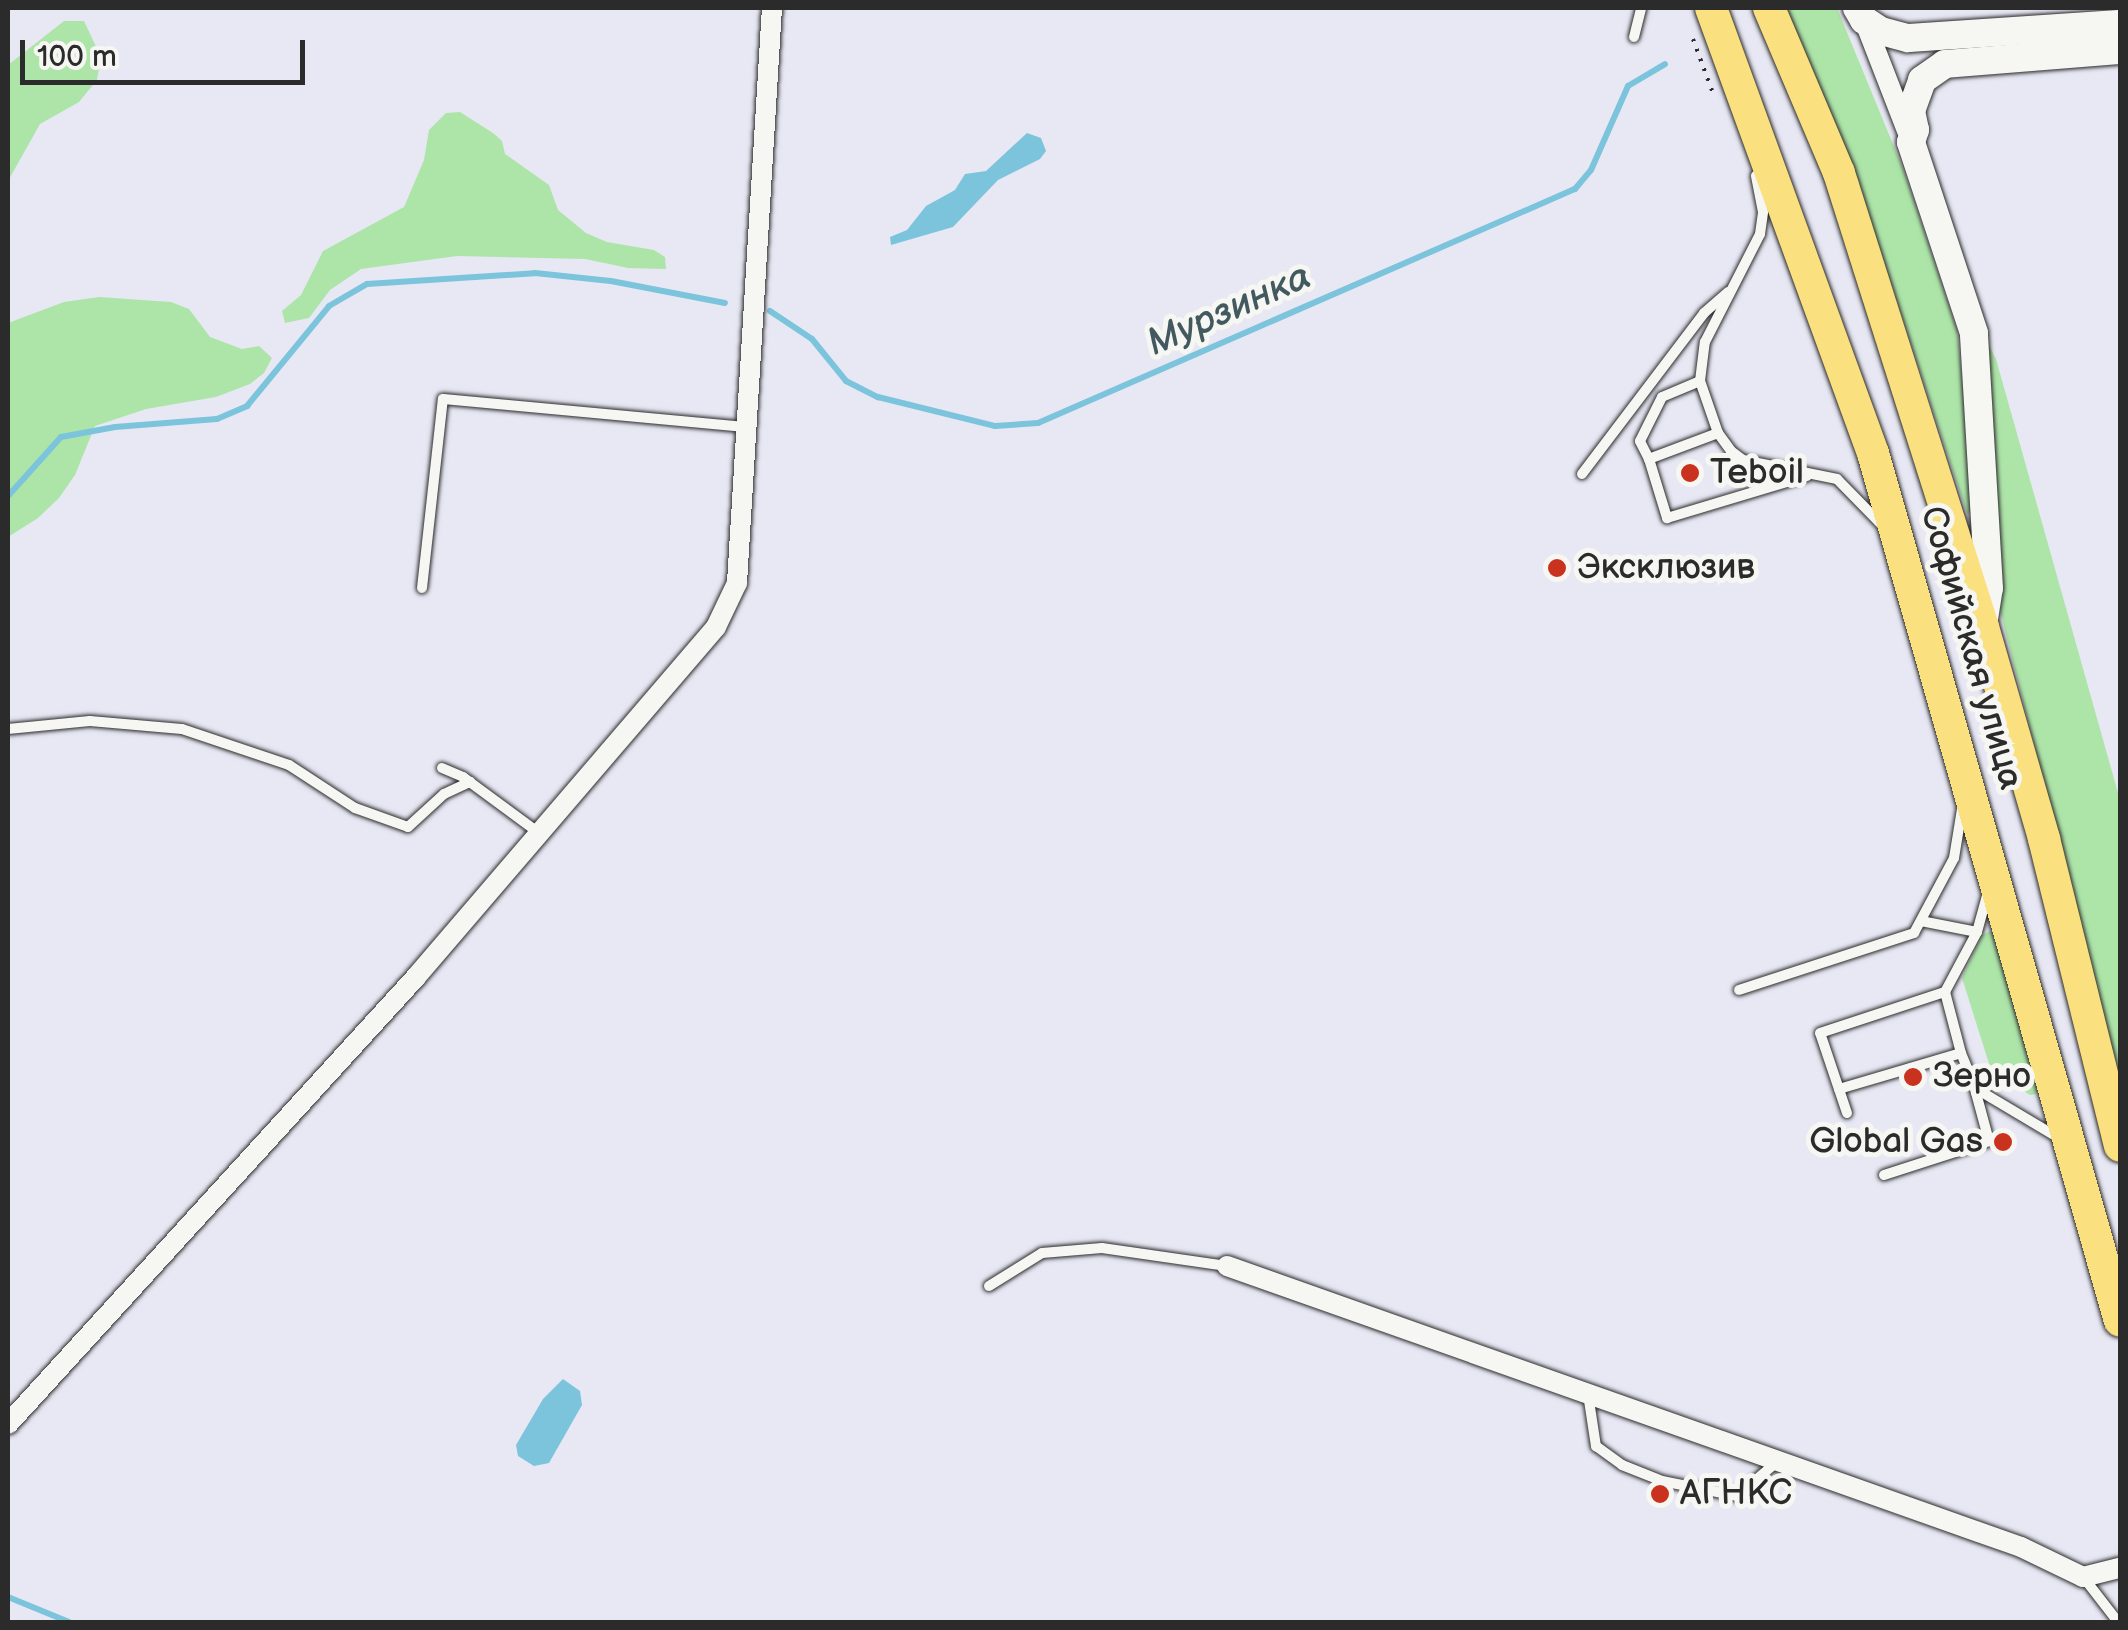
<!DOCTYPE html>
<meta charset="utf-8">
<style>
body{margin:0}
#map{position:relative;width:2128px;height:1630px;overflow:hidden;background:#e7e8f4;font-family:"Balsamiq Sans",sans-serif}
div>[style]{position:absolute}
.green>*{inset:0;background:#ade5a9}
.water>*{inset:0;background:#7cc4dc}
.stream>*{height:6px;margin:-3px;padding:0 3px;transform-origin:3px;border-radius:3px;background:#7cc4dc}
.path>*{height:4px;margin-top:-2px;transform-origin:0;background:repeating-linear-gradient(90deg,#2b2b2b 0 2.5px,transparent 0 10.5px)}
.roads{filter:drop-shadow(0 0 2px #2b2b2b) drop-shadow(0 0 2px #2b2b2b)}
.lane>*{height:10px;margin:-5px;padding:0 5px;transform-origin:5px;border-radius:5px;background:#f6f6f2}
.street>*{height:20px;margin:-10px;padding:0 10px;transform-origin:10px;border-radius:10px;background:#f6f6f2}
.secondary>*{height:28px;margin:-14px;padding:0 14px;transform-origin:14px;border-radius:14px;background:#f6f6f2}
.primary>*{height:32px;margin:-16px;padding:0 16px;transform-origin:16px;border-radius:16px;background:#fbe080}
.dots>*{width:28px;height:28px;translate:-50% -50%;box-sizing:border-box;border:5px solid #f6f6f2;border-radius:50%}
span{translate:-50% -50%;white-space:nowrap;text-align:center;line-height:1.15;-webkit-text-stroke:10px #f6f6f2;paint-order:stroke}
.poi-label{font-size:35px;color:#2b2b2b}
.left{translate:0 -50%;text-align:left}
.right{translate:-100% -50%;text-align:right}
.street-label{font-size:35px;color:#2b2b2b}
.water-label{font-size:38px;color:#435960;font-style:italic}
.frame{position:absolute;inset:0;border:10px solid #2b2b2b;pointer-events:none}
.scale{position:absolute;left:20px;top:40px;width:285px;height:45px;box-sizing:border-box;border:5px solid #2b2b2b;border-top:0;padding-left:12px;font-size:30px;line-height:35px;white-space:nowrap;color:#2b2b2b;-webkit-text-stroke:8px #f6f6f2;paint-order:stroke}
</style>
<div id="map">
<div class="green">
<i style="clip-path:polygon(1787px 8px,1837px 8px,1904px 171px,1957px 330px,1976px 511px,1967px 514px,1859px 185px)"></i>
<i style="clip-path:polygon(64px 21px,84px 21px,101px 57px,97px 80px,79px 102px,40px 124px,8px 181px,8px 65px)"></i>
<i style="clip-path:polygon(460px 112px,493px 133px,502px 141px,505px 154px,549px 185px,558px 210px,586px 233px,607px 242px,654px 250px,665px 257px,666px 269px,628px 268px,585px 259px,457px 256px,361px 269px,330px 290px,309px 318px,285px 323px,282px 311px,301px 295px,323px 251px,404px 207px,424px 160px,429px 130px,446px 113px)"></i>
<i style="clip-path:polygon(99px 297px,171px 302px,189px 309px,210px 337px,242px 349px,259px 346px,272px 358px,264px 373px,250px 384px,216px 397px,146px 409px,95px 426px,75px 475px,59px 498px,38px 518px,8px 537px,8px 323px,64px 302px)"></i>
<i style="clip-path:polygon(1981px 330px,1996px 359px,2120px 800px,2120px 1081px,1997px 599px)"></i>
<i style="clip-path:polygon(1990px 931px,1995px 933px,2041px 1083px,2036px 1094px,2030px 1095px,1991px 1070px,1962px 978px,1982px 935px)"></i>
</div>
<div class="water">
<i style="clip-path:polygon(1027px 133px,1041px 138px,1046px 151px,1040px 159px,998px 180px,953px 227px,891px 245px,890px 237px,907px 230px,926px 206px,955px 190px,965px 174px,986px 171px)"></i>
<i style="clip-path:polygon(563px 1379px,580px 1391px,582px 1405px,549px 1463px,534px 1466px,518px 1456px,516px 1445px,543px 1399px)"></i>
</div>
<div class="stream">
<i style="left:770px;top:311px;width:50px;rotate:33.7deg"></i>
<i style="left:812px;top:339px;width:54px;rotate:51deg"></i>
<i style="left:846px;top:381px;width:36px;rotate:27deg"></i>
<i style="left:878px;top:397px;width:121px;rotate:13.9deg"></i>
<i style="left:995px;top:426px;width:43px;rotate:-4deg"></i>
<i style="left:1038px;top:423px;width:586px;rotate:-23.55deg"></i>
<i style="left:1575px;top:189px;width:25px;rotate:-50deg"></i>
<i style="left:1591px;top:170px;width:92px;rotate:-66.2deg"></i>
<i style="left:1628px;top:86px;width:43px;rotate:-30.7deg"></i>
<i style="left:8px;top:496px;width:79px;rotate:-48.1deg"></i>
<i style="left:61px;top:437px;width:55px;rotate:-10.5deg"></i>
<i style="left:115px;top:427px;width:102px;rotate:-4.5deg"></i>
<i style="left:217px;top:419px;width:33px;rotate:-23deg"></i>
<i style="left:247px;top:406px;width:129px;rotate:-50.6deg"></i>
<i style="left:329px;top:306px;width:44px;rotate:-30.1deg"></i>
<i style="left:367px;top:284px;width:168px;rotate:-3.7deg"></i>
<i style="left:535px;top:273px;width:76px;rotate:6deg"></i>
<i style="left:611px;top:281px;width:116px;rotate:10.9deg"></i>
<i style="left:8px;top:1597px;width:66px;rotate:22.3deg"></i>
</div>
<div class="path">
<i style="left:1693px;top:39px;width:61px;rotate:69.8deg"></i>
</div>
<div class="roads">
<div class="lane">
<i style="left:1634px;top:37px;width:30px;rotate:-76deg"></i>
<i style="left:1700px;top:381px;width:39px;rotate:-83deg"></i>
<i style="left:1705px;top:342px;width:121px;rotate:-63deg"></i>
<i style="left:1760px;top:234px;width:22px;rotate:-82deg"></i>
<i style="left:1763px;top:212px;width:37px;rotate:-101deg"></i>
<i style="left:1718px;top:433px;width:74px;rotate:159.4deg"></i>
<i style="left:1649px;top:459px;width:20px;rotate:-117deg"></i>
<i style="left:1640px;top:441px;width:49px;rotate:-63.4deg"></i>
<i style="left:1662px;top:397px;width:41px;rotate:-22.8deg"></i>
<i style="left:1700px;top:381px;width:55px;rotate:70.9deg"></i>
<i style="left:1718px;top:433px;width:22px;rotate:54deg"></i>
<i style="left:1731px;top:451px;width:15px;rotate:37deg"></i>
<i style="left:1743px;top:460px;width:96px;rotate:11.4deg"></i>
<i style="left:1837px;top:479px;width:66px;rotate:45.6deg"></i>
<i style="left:1649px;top:459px;width:62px;rotate:73deg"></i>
<i style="left:1667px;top:518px;width:146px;rotate:-16.7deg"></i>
<i style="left:1582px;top:474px;width:202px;rotate:-52.8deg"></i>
<i style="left:1704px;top:313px;width:32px;rotate:-41deg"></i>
<i style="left:422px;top:588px;width:190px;rotate:-83.7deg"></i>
<i style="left:443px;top:399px;width:304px;rotate:5.3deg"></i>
<i style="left:8px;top:729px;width:82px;rotate:-5.6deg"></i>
<i style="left:90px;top:721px;width:92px;rotate:5deg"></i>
<i style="left:182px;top:729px;width:113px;rotate:18.6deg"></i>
<i style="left:289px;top:765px;width:79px;rotate:33.1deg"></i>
<i style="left:355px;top:808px;width:56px;rotate:19.7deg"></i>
<i style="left:408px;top:827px;width:49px;rotate:-42.5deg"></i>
<i style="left:444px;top:794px;width:29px;rotate:-25deg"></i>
<i style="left:442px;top:768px;width:23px;rotate:23deg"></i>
<i style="left:463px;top:777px;width:94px;rotate:36.4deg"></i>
<i style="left:1988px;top:892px;width:41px;rotate:105.4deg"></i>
<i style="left:1977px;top:932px;width:68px;rotate:118.1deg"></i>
<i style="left:1945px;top:992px;width:63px;rotate:75.3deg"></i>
<i style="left:1961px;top:1053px;width:38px;rotate:68deg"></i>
<i style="left:1975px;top:1088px;width:98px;rotate:30.8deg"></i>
<i style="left:1921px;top:921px;width:57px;rotate:11.1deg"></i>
<i style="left:1739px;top:990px;width:184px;rotate:-18deg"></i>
<i style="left:1914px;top:933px;width:85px;rotate:-61.9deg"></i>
<i style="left:1954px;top:858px;width:50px;rotate:-80.7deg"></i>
<i style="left:1839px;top:1089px;width:127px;rotate:-16.4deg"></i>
<i style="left:1847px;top:1113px;width:84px;rotate:-108.6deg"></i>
<i style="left:1820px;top:1033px;width:132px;rotate:-18.2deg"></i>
<i style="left:1884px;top:1175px;width:110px;rotate:-17.9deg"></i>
<i style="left:1989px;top:1141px;width:54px;rotate:-105.1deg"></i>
<i style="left:989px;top:1286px;width:62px;rotate:-31.9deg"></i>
<i style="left:1042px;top:1253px;width:60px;rotate:-4.8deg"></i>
<i style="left:1102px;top:1248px;width:126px;rotate:8.2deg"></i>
<i style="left:1588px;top:1394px;width:53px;rotate:81.3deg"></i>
<i style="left:1596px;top:1446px;width:32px;rotate:36deg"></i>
<i style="left:1622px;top:1465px;width:43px;rotate:21.8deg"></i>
<i style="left:1662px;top:1481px;width:76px;rotate:11.3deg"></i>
<i style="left:1737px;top:1496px;width:52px;rotate:-40.4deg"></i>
<i style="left:2084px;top:1578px;width:56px;rotate:52.3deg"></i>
</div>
<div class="street">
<i style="left:1864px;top:20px;width:119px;rotate:68.8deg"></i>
<i style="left:1227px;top:1266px;width:842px;rotate:19.49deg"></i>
<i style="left:2021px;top:1547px;width:69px;rotate:25.8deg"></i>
<i style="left:2083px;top:1577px;width:38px;rotate:-14deg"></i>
<i style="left:8px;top:1424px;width:605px;rotate:-47.61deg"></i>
<i style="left:416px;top:977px;width:461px;rotate:-49.4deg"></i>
<i style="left:716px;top:627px;width:49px;rotate:-64.5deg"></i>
<i style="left:737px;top:583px;width:576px;rotate:-86.52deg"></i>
</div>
<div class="secondary">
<i style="left:1857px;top:8px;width:14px;rotate:60deg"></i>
<i style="left:1864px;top:20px;width:20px;rotate:33deg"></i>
<i style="left:1881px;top:31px;width:28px;rotate:15deg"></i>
<i style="left:1908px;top:38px;width:212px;rotate:-3.8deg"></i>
<i style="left:1983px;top:625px;width:37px;rotate:-81deg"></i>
<i style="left:1989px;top:588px;width:255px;rotate:-93.4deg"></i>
<i style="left:1974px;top:333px;width:201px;rotate:-108.3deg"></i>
<i style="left:1911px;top:142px;width:13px;rotate:-72deg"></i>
<i style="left:1915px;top:130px;width:19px;rotate:-102deg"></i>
<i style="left:1911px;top:111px;width:33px;rotate:-70deg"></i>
<i style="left:1922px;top:80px;width:28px;rotate:-35deg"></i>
<i style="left:1945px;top:64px;width:176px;rotate:-4.6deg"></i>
</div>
<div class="primary">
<i style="left:1711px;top:8px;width:474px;rotate:70deg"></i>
<i style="left:1873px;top:453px;width:902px;rotate:74.12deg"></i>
<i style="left:1769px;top:8px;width:179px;rotate:67deg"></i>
<i style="left:1839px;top:173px;width:476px;rotate:72.4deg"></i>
<i style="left:1983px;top:627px;width:221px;rotate:73.9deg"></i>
<i style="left:2044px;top:839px;width:316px;rotate:76.1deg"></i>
</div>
</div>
<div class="dots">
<i style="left:1690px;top:473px;background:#c8321e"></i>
<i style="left:1557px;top:568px;background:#c8321e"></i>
<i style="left:1913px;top:1077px;background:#c8321e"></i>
<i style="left:2003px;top:1142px;background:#c8321e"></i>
<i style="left:1660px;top:1494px;background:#c8321e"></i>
</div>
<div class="poi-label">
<span class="left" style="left:1710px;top:473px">Teboil</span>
<span class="left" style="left:1577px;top:568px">Эксклюзив</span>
<span class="left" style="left:1933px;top:1077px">Зерно</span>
<span class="right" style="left:1983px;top:1142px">Global Gas</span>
<span class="left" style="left:1680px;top:1494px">АГНКС</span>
</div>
<div class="street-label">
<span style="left:1971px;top:648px;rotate:74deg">Софийская улица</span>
</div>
<div class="water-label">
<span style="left:1229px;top:310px;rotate:-24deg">Мурзинка</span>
</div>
<div class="frame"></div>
<div class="scale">100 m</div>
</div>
